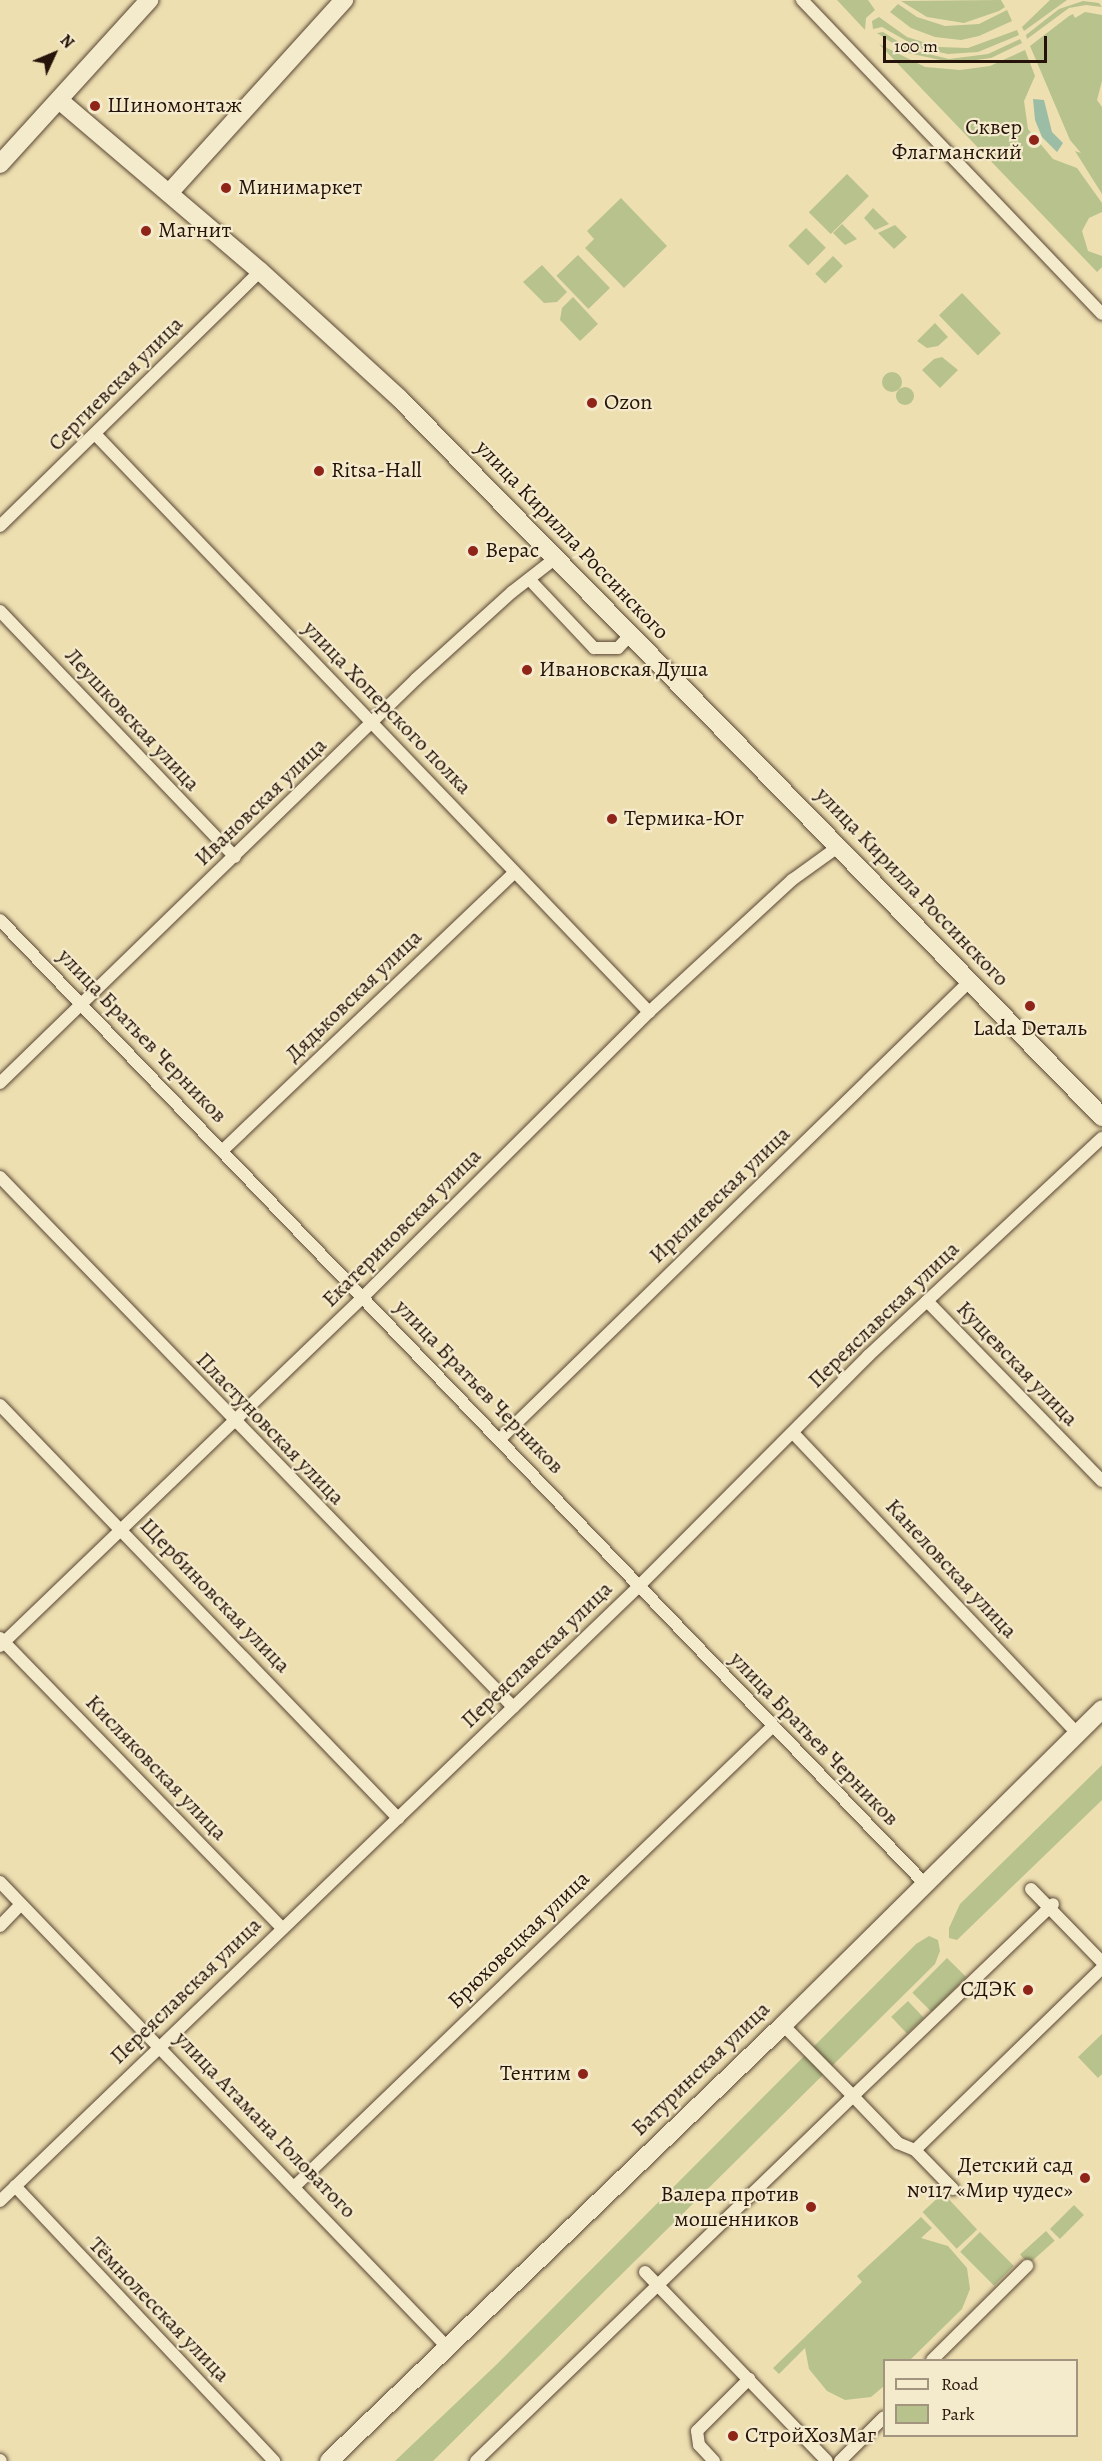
<!DOCTYPE html>
<meta charset="utf-8">
<style>
body{margin:0}
#map{position:relative;width:1102px;height:2461px;overflow:hidden;background:#eedfb1;font-family:Alegreya,serif}
div>[style]{position:absolute}
.green>*{inset:0;background:#b7c28d;transform-origin:0 0}
.round{border-radius:50%}
.water>*{inset:0;background:#9bbda6}
.roads{filter:drop-shadow(0 0 2px #584633) drop-shadow(0 0 2px #584633)}
.street>*{height:12px;margin:-6px;padding:0 6px;transform-origin:6px;border-radius:6px;background:#f4eacc}
.secondary>*{height:18px;margin:-9px;padding:0 9px;transform-origin:9px;border-radius:9px;background:#f4eacc}
.dots>*{width:16px;height:16px;translate:-50% -50%;box-sizing:border-box;border:3px solid #f4eacc;border-radius:50%}
span{translate:-50% -50%;white-space:nowrap;text-align:center;line-height:1.15;-webkit-text-stroke:4.5px #f4eacc;paint-order:stroke}
.poi-label{font-size:22px;color:#261309}
.left{translate:0 -50%;text-align:left}
.right{translate:-100% -50%;text-align:right}
.street-label{font-size:22px;color:#261309}
.legend{position:absolute;left:883px;top:2359px;width:195px;height:78px;box-sizing:border-box;background:#f4eacc;border:2px solid #a2947e;margin:0;padding:8px 10px;list-style:none;font-size:18px;color:#261309}
.legend li{display:flex;align-items:center;gap:12px;height:30px}
.legend b{width:30px;border:2px solid #a2947e}
.north{position:absolute;left:24px;top:24px;width:60px;height:60px;-webkit-text-stroke:4px #f4eacc;paint-order:stroke;rotate:46deg;font-size:16px;font-weight:700;line-height:24px;text-align:center;color:#261309}
.north::after{content:'';display:block;margin:auto;width:21px;height:27px;background:#261309;clip-path:polygon(50% 0,100% 100%,50% 72%,0 100%)}
.scale{position:absolute;left:883px;top:36px;width:164px;height:27px;box-sizing:border-box;border:3px solid #261309;border-top:0;padding-left:8px;font-size:18px;line-height:21px;white-space:nowrap;color:#261309;-webkit-text-stroke:4px #f4eacc;paint-order:stroke}
</style>
<div id="map">
<div class="green">
<i style="clip-path:polygon(837px 0,868px 0,875px 10px,866px 18px,865px 30px)"></i>
<i style="clip-path:polygon(1001px 0,1005px 7px,999px 11px,964px 23px,927px 17px,901px 1px)"></i>
<i style="clip-path:polygon(1050px 0,1067px 0,1024px 31px,1022px 27px)"></i>
<i style="clip-path:polygon(1083px 1px,1099px 3px,1102px 7px,1086px 5px,1069px 8px,1027px 39px,1026px 35px,1059px 9px)"></i>
<i style="clip-path:polygon(898px 4px,917px 17px,945px 26px,979px 24px,1007px 10px,1012px 21px,979px 36px,961px 40px,935px 37px,911px 28px,890px 12px)"></i>
<i style="clip-path:polygon(1085px 12px,1102px 15px,1102px 81px,1097px 100px,1102px 107px,1102px 194px,1075px 151px,1081px 153px,1070px 140px,1030px 46px,1069px 16px,1073px 14px,1075px 18px)"></i>
<i style="clip-path:polygon(879px 17px,907px 37px,939px 47px,968px 48px,1017px 30px,1019px 35px,978px 52px,948px 54px,919px 48px,882px 27px,873px 29px,872px 21px)"></i>
<i style="clip-path:polygon(883px 32px,912px 50px,949px 59px,988px 54px,1020px 39px,1022px 43px,991px 58px,954px 63px,908px 53px,877px 33px)"></i>
<i style="clip-path:polygon(879px 44px,925px 67px,960px 70px,990px 66px,1025px 50px,1035px 76px,1024px 101px,1028px 129px,1053px 159px,1077px 168px,1102px 203px,1102px 212px,1089px 218px,1082px 231px,1088px 251px,1102px 256px,1102px 267px,1097px 272px)"></i>
<i style="left:847px;top:174px;width:31px;height:54px;rotate:45deg"></i>
<i style="clip-path:polygon(621px 198px,667px 246px,624px 288px,585px 248px,594px 239px,587px 231px)"></i>
<i style="clip-path:polygon(873px 208px,889px 224px,875px 230px,864px 218px)"></i>
<i style="clip-path:polygon(842px 224px,857px 239px,845px 245px,833px 233px)"></i>
<i style="clip-path:polygon(895px 225px,907px 237px,894px 249px,878px 233px)"></i>
<i style="left:806px;top:228px;width:28px;height:25px;rotate:45deg"></i>
<i style="left:578px;top:255px;width:46px;height:30px;rotate:46deg"></i>
<i style="left:833px;top:256px;width:14px;height:25px;rotate:45deg"></i>
<i style="clip-path:polygon(542px 265px,567px 292px,557px 302px,544px 303px,523px 282px)"></i>
<i style="left:962px;top:293px;width:56px;height:32px;rotate:46deg"></i>
<i style="clip-path:polygon(573px 297px,598px 324px,580px 341px,560px 320px,562px 308px)"></i>
<i style="clip-path:polygon(935px 323px,948px 337px,938px 346px,927px 348px,917px 341px)"></i>
<i style="clip-path:polygon(942px 357px,958px 370px,940px 388px,922px 370px,934px 359px)"></i>
<i class="round" style="left:882px;top:372px;width:20px;height:20px"></i>
<i class="round" style="left:896px;top:387px;width:18px;height:18px"></i>
<i style="clip-path:polygon(1102px 1765px,1102px 1800px,957px 1940px,949px 1938px,949px 1928px,960px 1904px)"></i>
<i style="clip-path:polygon(929px 1936px,938px 1940px,940px 1951px,935px 1964px,433px 2461px,395px 2461px,495px 2366px,916px 1944px)"></i>
<i style="left:947px;top:1958px;width:27px;height:49px;rotate:45deg"></i>
<i style="left:908px;top:2001px;width:23px;height:23px;rotate:47deg"></i>
<i style="clip-path:polygon(1102px 2034px,1102px 2074px,1098px 2078px,1078px 2057px)"></i>
<i style="left:943px;top:2193px;width:50px;height:28px;rotate:47deg"></i>
<i style="left:1074px;top:2205px;width:14px;height:34px;rotate:45deg"></i>
<i style="clip-path:polygon(921px 2217px,932px 2228px,921px 2238px,948px 2246px,967px 2268px,970px 2289px,962px 2309px,910px 2360px,884px 2360px,884px 2386px,871px 2397px,845px 2400px,827px 2391px,809px 2369px,805px 2348px,779px 2374px,773px 2368px,862px 2282px,857px 2276px)"></i>
<i style="left:1046px;top:2231px;width:13px;height:35px;rotate:48deg"></i>
<i style="left:980px;top:2232px;width:48px;height:28px;rotate:45deg"></i>
</div>
<div class="water">
<i style="clip-path:polygon(1033px 99px,1044px 100px,1052px 132px,1063px 143px,1057px 152px,1042px 137px,1035px 120px)"></i>
</div>
<div class="roads">
<div class="street">
<i style="left:802px;top:0;width:434px;rotate:46.3deg"></i>
<i style="left:95px;top:434px;width:801px;rotate:46.21deg"></i>
<i style="left:0;top:526px;width:364px;rotate:-44.4deg"></i>
<i style="left:529px;top:579px;width:95px;rotate:46.7deg"></i>
<i style="left:594px;top:648px;width:24px"></i>
<i style="left:618px;top:648px;width:19px;rotate:-47deg"></i>
<i style="left:0;top:611px;width:340px;rotate:46.3deg"></i>
<i style="left:0;top:920px;width:1337px;rotate:46.18deg"></i>
<i style="left:0;top:1083px;width:580px;rotate:-44.16deg"></i>
<i style="left:416px;top:679px;width:130px;rotate:-42.2deg"></i>
<i style="left:512px;top:592px;width:57px;rotate:-37.9deg"></i>
<i style="left:223px;top:1150px;width:402px;rotate:-43.6deg"></i>
<i style="left:0;top:1177px;width:738px;rotate:45.93deg"></i>
<i style="left:927px;top:1301px;width:251px;rotate:45.8deg"></i>
<i style="left:0;top:1405px;width:574px;rotate:46.06deg"></i>
<i style="left:794px;top:1434px;width:412px;rotate:46.6deg"></i>
<i style="left:500px;top:1439px;width:656px;rotate:-44.26deg"></i>
<i style="left:0;top:1638px;width:403px;rotate:45.8deg"></i>
<i style="left:0;top:1646px;width:504px;rotate:-43.87deg"></i>
<i style="left:363px;top:1297px;width:404px;rotate:-44.9deg"></i>
<i style="left:649px;top:1012px;width:195px;rotate:-42.7deg"></i>
<i style="left:792px;top:880px;width:57px;rotate:-35.7deg"></i>
<i style="left:0;top:1882px;width:646px;rotate:46.13deg"></i>
<i style="left:1031px;top:1889px;width:102px;rotate:45.8deg"></i>
<i style="left:0;top:1926px;width:30px;rotate:-46deg"></i>
<i style="left:915px;top:2150px;width:261px;rotate:-44.2deg"></i>
<i style="left:15px;top:2186px;width:378px;rotate:46.7deg"></i>
<i style="left:295px;top:2186px;width:663px;rotate:-43.9deg"></i>
<i style="left:953px;top:2189px;width:54px;rotate:-134.3deg"></i>
<i style="left:915px;top:2150px;width:18px;rotate:-158deg"></i>
<i style="left:898px;top:2143px;width:65px;rotate:-133.8deg"></i>
<i style="left:853px;top:2096px;width:277px;rotate:-43.8deg"></i>
<i style="left:0;top:2201px;width:887px;rotate:-43.9deg"></i>
<i style="left:639px;top:1586px;width:325px;rotate:-45.1deg"></i>
<i style="left:868px;top:1356px;width:320px;rotate:-43deg"></i>
<i style="left:645px;top:2272px;width:262px;rotate:46.1deg"></i>
<i style="left:932px;top:2360px;width:134px;rotate:-44.7deg"></i>
<i style="left:0;top:2460px;width:1px;rotate:45deg"></i>
<i style="left:476px;top:2461px;width:525px;rotate:-44.07deg"></i>
<i style="left:853px;top:2096px;width:100px;rotate:-134.6deg"></i>
<i style="left:714px;top:2461px;width:22px;rotate:-133deg"></i>
<i style="left:699px;top:2445px;width:14px;rotate:-98deg"></i>
<i style="left:697px;top:2431px;width:74px;rotate:-45deg"></i>
<i style="left:840px;top:2461px;width:62px;rotate:-45deg"></i>
</div>
<div class="secondary">
<i style="left:59px;top:100px;width:264px;rotate:40.4deg"></i>
<i style="left:260px;top:271px;width:188px;rotate:42.4deg"></i>
<i style="left:399px;top:398px;width:1006px;rotate:45.64deg"></i>
<i style="left:0;top:164px;width:222px;rotate:-47.7deg"></i>
<i style="left:169px;top:193px;width:261px;rotate:-47.8deg"></i>
<i style="left:329px;top:2461px;width:629px;rotate:-43.84deg"></i>
<i style="left:783px;top:2025px;width:449px;rotate:-44.7deg"></i>
</div>
</div>
<div class="dots">
<i style="left:95px;top:106px;background:#8f2418"></i>
<i style="left:1034px;top:140px;background:#8f2418"></i>
<i style="left:226px;top:188px;background:#8f2418"></i>
<i style="left:146px;top:231px;background:#8f2418"></i>
<i style="left:592px;top:403px;background:#8f2418"></i>
<i style="left:319px;top:471px;background:#8f2418"></i>
<i style="left:473px;top:551px;background:#8f2418"></i>
<i style="left:527px;top:670px;background:#8f2418"></i>
<i style="left:612px;top:819px;background:#8f2418"></i>
<i style="left:1030px;top:1006px;background:#8f2418"></i>
<i style="left:1028px;top:1990px;background:#8f2418"></i>
<i style="left:583px;top:2074px;background:#8f2418"></i>
<i style="left:1085px;top:2178px;background:#8f2418"></i>
<i style="left:811px;top:2207px;background:#8f2418"></i>
<i style="left:733px;top:2436px;background:#8f2418"></i>
</div>
<div class="poi-label">
<span class="left" style="left:107px;top:106px">Шиномонтаж</span>
<span class="right" style="left:1022px;top:140px">Сквер<br>Флагманский</span>
<span class="left" style="left:238px;top:188px">Минимаркет</span>
<span class="left" style="left:158px;top:231px">Магнит</span>
<span class="left" style="left:604px;top:403px">Ozon</span>
<span class="left" style="left:331px;top:471px">Ritsa-Hall</span>
<span class="left" style="left:485px;top:551px">Верас</span>
<span class="left" style="left:539px;top:670px">Ивановская Душа</span>
<span class="left" style="left:624px;top:819px">Термика-Юг</span>
<span style="left:1030px;top:1029px">Lada Dеталь</span>
<span class="right" style="left:1016px;top:1990px">СДЭК</span>
<span class="right" style="left:571px;top:2074px">Тентим</span>
<span class="right" style="left:1073px;top:2178px">Детский сад<br>№117 «Мир чудес»</span>
<span class="right" style="left:799px;top:2207px">Валера против<br>мошенников</span>
<span class="left" style="left:745px;top:2436px">СтройХозМаг</span>
</div>
<div class="street-label">
<span style="left:116px;top:384px;rotate:-45deg">Сергиевская улица</span>
<span style="left:572px;top:540px;rotate:46deg">улица Кирилла Россинского</span>
<span style="left:387px;top:708px;rotate:46deg">улица Хоперского полка</span>
<span style="left:132px;top:720px;rotate:47deg">Леушковская улица</span>
<span style="left:261px;top:802px;rotate:-44deg">Ивановская улица</span>
<span style="left:912px;top:887px;rotate:46deg">улица Кирилла Россинского</span>
<span style="left:354px;top:996px;rotate:-44deg">Дядьковская улица</span>
<span style="left:142px;top:1036px;rotate:46deg">улица Братьев Черников</span>
<span style="left:720px;top:1195px;rotate:-44deg">Ирклиевская улица</span>
<span style="left:402px;top:1228px;rotate:-45deg">Екатериновская улица</span>
<span style="left:884px;top:1315px;rotate:-44deg">Переяславская улица</span>
<span style="left:1017px;top:1364px;rotate:46deg">Кущевская улица</span>
<span style="left:479px;top:1387px;rotate:46deg">улица Братьев Черников</span>
<span style="left:270px;top:1429px;rotate:46deg">Пластуновская улица</span>
<span style="left:951px;top:1569px;rotate:47deg">Канеловская улица</span>
<span style="left:215px;top:1596px;rotate:46deg">Щербиновская улица</span>
<span style="left:537px;top:1655px;rotate:-44deg">Переяславская улица</span>
<span style="left:814px;top:1739px;rotate:46deg">улица Братьев Черников</span>
<span style="left:156px;top:1768px;rotate:46deg">Кисляковская улица</span>
<span style="left:519px;top:1940px;rotate:-44deg">Брюховецкая улица</span>
<span style="left:186px;top:1991px;rotate:-44deg">Переяславская улица</span>
<span style="left:701px;top:2069px;rotate:-44deg">Батуринская улица</span>
<span style="left:265px;top:2125px;rotate:46deg">улица Атамана Головатого</span>
<span style="left:159px;top:2310px;rotate:46deg">Тёмнолесская улица</span>
</div>
<ul class="legend">
<li><b style="height:8px;background:#f4eacc"></b>Road</li>
<li><b style="height:16px;background:#b7c28d"></b>Park</li>
</ul>
<div class="north">N</div>
<div class="scale">100 m</div>
</div>
